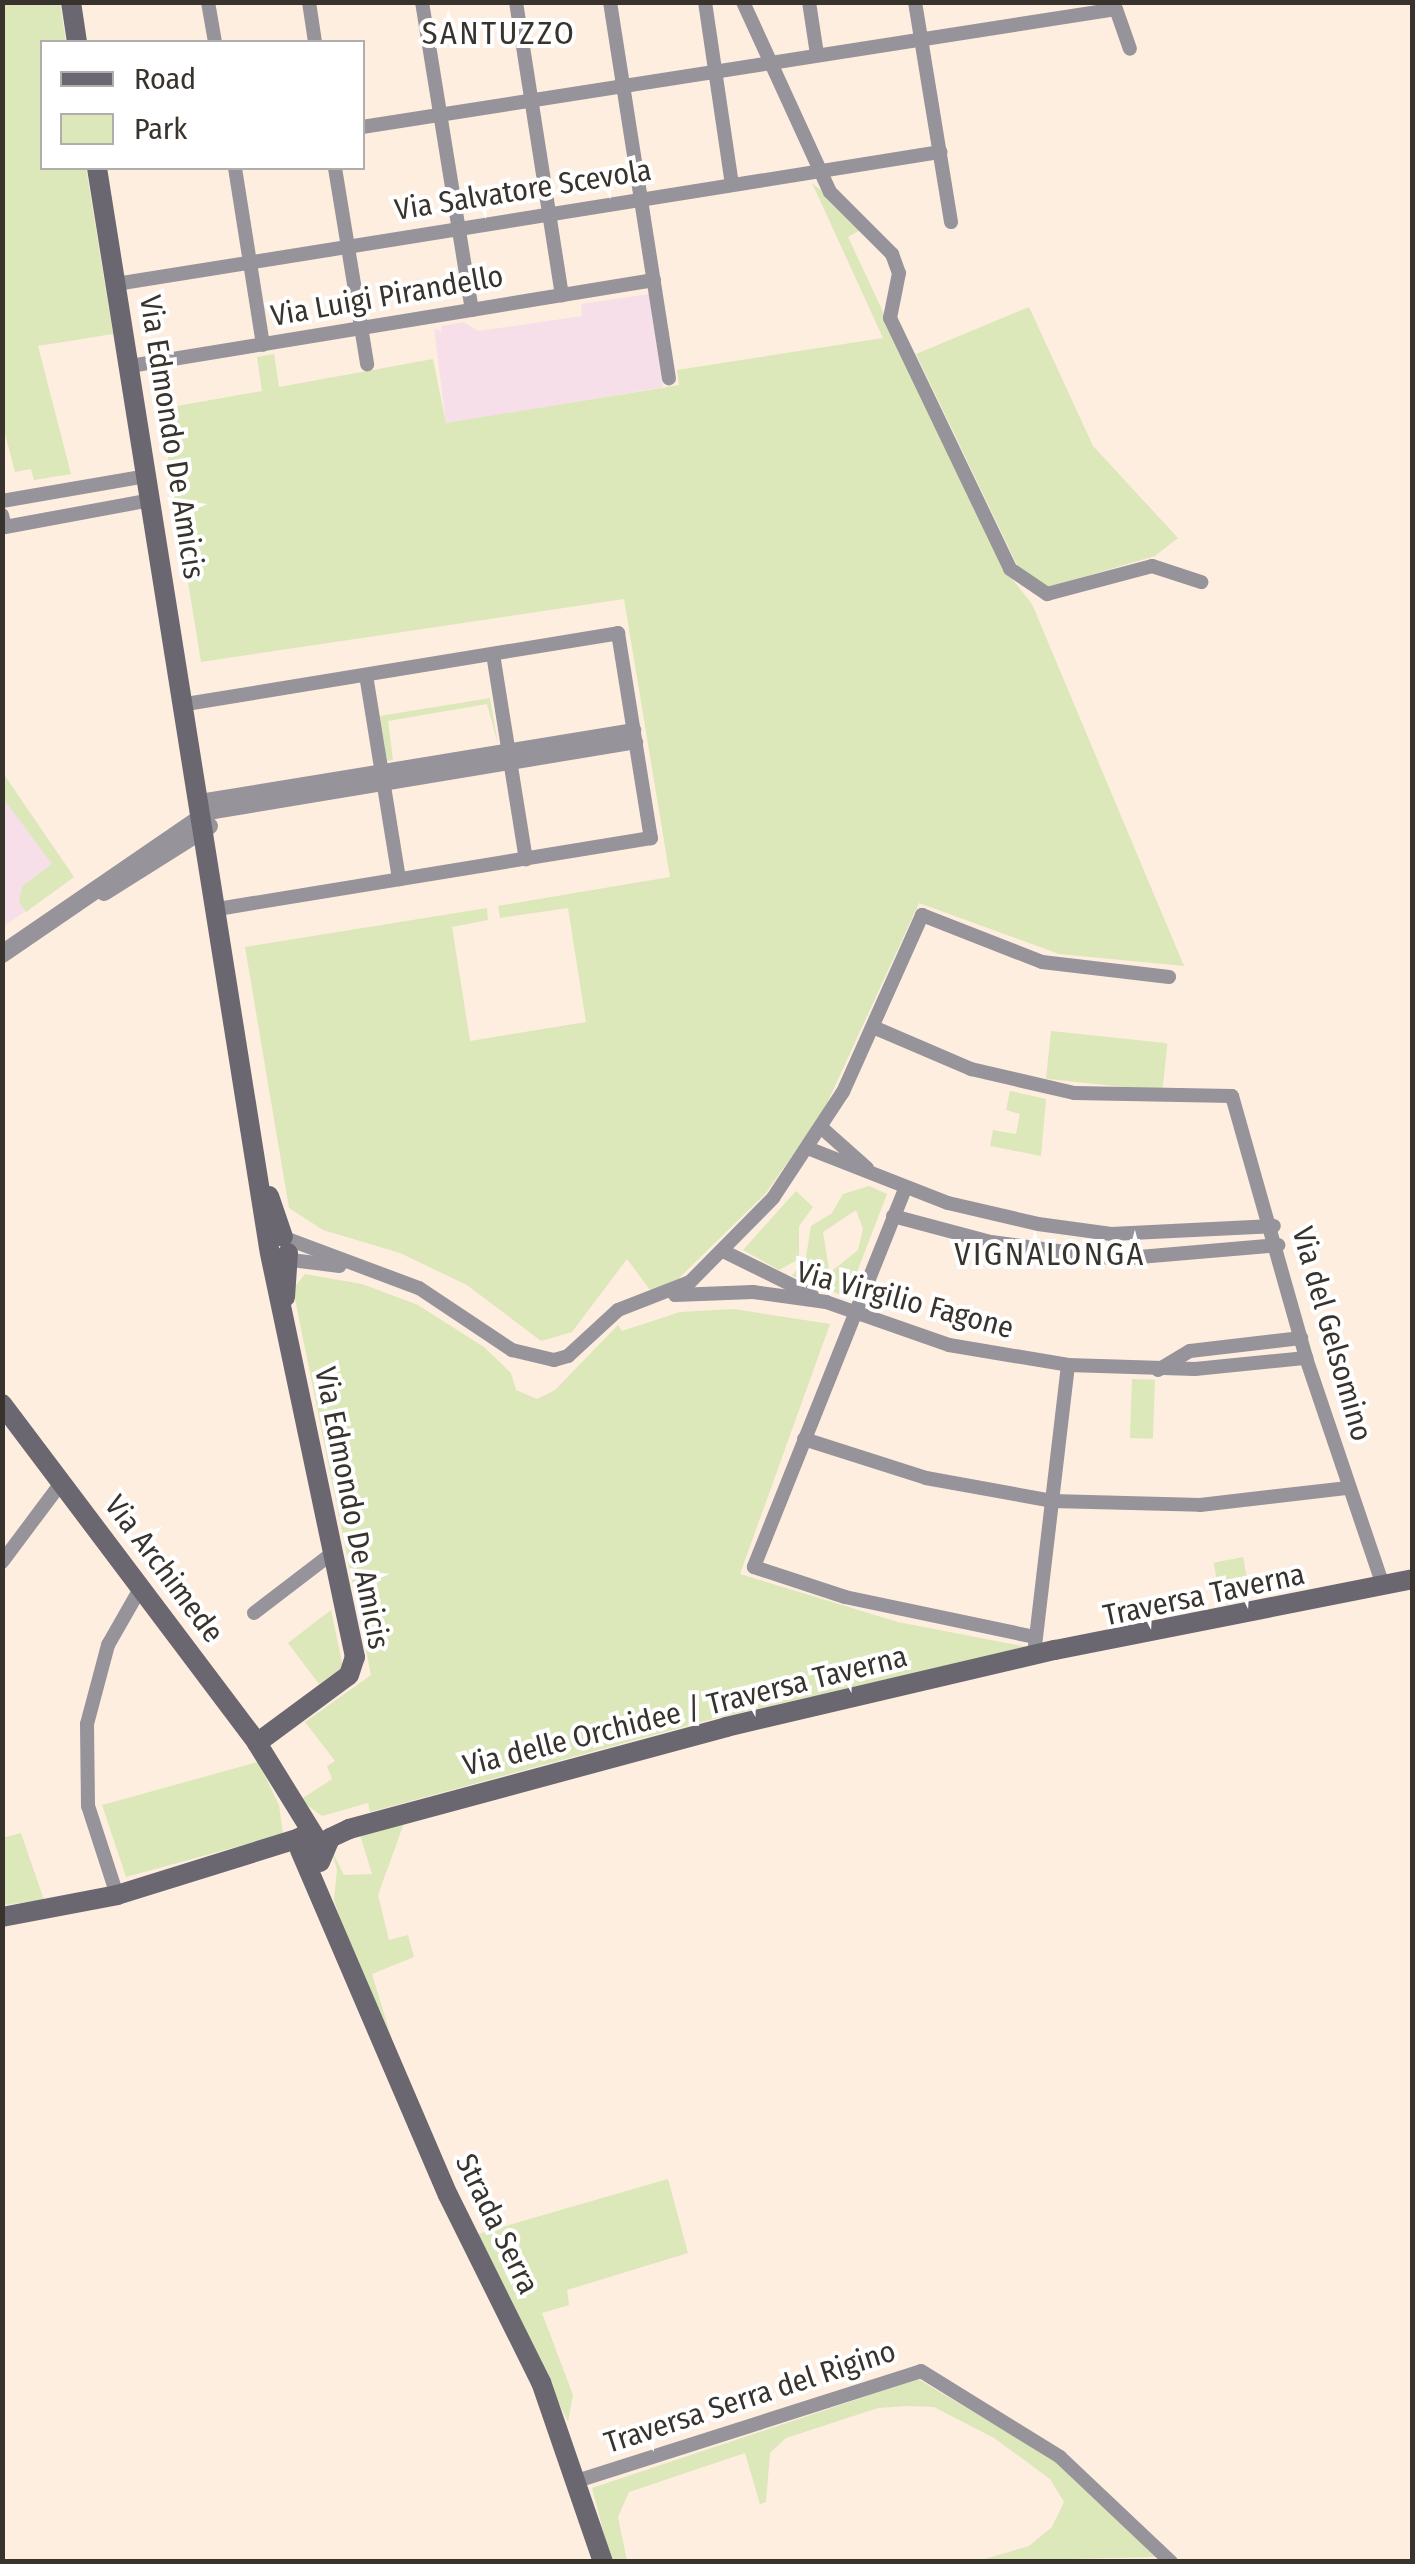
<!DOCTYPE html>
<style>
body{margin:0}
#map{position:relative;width:1415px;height:2564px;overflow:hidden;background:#feeee0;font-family:"Fira Sans Condensed",sans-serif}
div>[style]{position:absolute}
.education>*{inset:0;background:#f7dfea}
.green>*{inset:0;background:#dce8b9;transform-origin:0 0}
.minor>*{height:14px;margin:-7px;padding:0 7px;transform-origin:7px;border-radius:7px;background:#96939a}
.tertiary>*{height:18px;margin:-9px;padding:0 9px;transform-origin:9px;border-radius:9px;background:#96939a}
.secondary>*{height:20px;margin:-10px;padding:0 10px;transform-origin:10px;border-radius:10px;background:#6b6771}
span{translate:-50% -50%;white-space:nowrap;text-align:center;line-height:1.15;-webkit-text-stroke:8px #fff;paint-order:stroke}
.street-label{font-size:30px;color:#39332d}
.neighbourhood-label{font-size:32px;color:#39332d;letter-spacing:2.5px}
.frame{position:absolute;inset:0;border:5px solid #39332d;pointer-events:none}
.legend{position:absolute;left:40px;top:40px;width:325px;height:130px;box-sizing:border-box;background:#fff;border:2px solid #b0adab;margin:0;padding:12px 18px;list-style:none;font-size:30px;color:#39332d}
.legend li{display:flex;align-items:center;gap:20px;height:50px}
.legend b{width:50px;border:2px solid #b0adab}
</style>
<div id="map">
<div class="education">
<i style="clip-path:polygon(649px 294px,663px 387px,446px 424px,434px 328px,442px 332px,441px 326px,464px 322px,478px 331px,582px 316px,581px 304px)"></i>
<i style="clip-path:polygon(2px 773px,74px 877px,3px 927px,2px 927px)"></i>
</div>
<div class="green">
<i style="clip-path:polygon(2px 3px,60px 3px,66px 42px,42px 42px,42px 168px,86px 168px,113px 334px,38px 346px,71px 474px,34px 480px,31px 469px,15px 472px,3px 426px)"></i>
<i style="clip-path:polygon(812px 183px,866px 227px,848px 237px,1002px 566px,1032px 604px,1184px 966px,1059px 954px,919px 903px,824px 1110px,766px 1193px,677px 1280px,650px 1290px,627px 1259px,572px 1332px,541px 1341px,467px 1285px,400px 1253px,323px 1230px,289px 1208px,245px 947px,487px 908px,488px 920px,452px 927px,470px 1041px,586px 1022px,568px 908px,500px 918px,498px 906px,670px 877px,624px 599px,201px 662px,160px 409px,262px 391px,257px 357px,274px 354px,279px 387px,433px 359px,446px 423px,679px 385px,677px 370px,883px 338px)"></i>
<i style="clip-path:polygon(1029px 307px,1093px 446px,1178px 538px,1155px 556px,1049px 587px,1018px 567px,916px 354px)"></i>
<i style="clip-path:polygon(490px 698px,498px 744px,487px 704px,388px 721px,393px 760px,387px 761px,380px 716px)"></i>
<i style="clip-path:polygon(3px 773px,74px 877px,26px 912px,19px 902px,22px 886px,52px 864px,3px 798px)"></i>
<i style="left:1051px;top:1031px;width:117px;height:48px;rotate:6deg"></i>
<i style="clip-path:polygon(1010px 1091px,1046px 1099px,1041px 1156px,990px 1146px,993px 1130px,1016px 1134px,1020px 1114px,1006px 1110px)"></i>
<i style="clip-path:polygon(869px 1186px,887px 1194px,847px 1298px,816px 1284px,858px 1250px,863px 1229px,856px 1210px,823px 1232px,829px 1269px,810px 1281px,792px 1276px,806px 1257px,811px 1226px,832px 1213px,843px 1194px)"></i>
<i style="clip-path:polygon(796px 1191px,813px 1207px,799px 1226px,799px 1259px,779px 1270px,743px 1250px)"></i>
<i style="clip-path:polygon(305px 1274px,362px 1284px,418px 1305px,484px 1347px,511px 1373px,516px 1390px,537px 1399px,555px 1390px,618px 1325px,622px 1331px,680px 1312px,734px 1309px,830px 1324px,740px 1574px,898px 1622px,1027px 1647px,709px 1720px,370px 1812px,368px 1803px,322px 1816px,300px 1800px,332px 1779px,327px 1766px,335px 1761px,305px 1722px,371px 1675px,293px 1289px)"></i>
<i style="left:1132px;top:1379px;width:23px;height:59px;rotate:2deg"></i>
<i style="left:1243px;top:1557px;width:43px;height:30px;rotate:79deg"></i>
<i style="clip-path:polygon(331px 1610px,343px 1667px,319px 1684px,288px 1643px)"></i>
<i style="clip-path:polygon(258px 1762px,279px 1805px,283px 1834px,126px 1877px,102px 1805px)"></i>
<i style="clip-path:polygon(404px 1823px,378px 1895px,389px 1940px,408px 1935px,414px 1957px,372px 1974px,394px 2046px,357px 1971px,334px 1900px,337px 1870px,331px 1849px,344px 1875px,372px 1874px,360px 1835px)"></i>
<i style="clip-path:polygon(21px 1833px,44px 1900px,3px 1905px,2px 1838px)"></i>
<i style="clip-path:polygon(668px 2179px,688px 2253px,567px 2290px,569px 2305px,542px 2313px,573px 2395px,568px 2422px,478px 2234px)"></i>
<i style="clip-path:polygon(918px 2379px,1056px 2461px,1157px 2557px,978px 2561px,1029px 2546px,1052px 2527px,1064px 2502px,1050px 2479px,994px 2438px,934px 2407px,909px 2406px,878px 2408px,786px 2438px,770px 2453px,766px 2502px,760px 2504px,745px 2453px,629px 2492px,618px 2517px,627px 2561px,611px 2561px,592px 2488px)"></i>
</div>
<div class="minor">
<i style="left:208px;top:2px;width:41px;rotate:80.1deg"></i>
<i style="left:309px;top:2px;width:40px;rotate:81.5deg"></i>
<i style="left:422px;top:2px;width:312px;rotate:80.8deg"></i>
<i style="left:516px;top:2px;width:297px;rotate:81.1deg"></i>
<i style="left:610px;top:2px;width:381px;rotate:81.1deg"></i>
<i style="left:705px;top:2px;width:184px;rotate:81.6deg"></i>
<i style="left:743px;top:2px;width:209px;rotate:65.4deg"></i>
<i style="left:830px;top:192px;width:88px;rotate:45deg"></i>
<i style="left:892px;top:254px;width:20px;rotate:70deg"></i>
<i style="left:899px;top:273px;width:46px;rotate:101.3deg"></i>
<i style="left:890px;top:318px;width:278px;rotate:64.4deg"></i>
<i style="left:1010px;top:569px;width:45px;rotate:34deg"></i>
<i style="left:1047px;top:594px;width:109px;rotate:-14.9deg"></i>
<i style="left:1152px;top:566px;width:52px;rotate:18.1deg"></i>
<i style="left:809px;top:2px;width:53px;rotate:81.3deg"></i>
<i style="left:915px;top:2px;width:223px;rotate:80.7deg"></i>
<i style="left:362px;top:127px;width:763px;rotate:-8.89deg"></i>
<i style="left:1116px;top:9px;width:42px;rotate:70.7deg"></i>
<i style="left:235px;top:168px;width:179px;rotate:81deg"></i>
<i style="left:335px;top:168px;width:199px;rotate:80.7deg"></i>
<i style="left:116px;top:284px;width:835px;rotate:-9.1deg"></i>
<i style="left:130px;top:366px;width:531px;rotate:-9.32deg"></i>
<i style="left:2px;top:501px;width:146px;rotate:-9.8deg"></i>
<i style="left:2px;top:515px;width:12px;rotate:76deg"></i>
<i style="left:5px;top:527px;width:148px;rotate:-10.5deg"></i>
<i style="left:493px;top:654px;width:208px;rotate:80.9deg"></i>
<i style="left:366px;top:675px;width:207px;rotate:80.8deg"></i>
<i style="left:186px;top:704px;width:438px;rotate:-9.3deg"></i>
<i style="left:618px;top:633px;width:208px;rotate:80.9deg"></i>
<i style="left:651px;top:838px;width:433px;rotate:170.7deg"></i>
<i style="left:206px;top:800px;width:434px;rotate:-9.3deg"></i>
<i style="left:208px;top:813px;width:434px;rotate:-9.4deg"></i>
<i style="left:873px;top:1027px;width:107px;rotate:23.2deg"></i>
<i style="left:971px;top:1069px;width:106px;rotate:13.1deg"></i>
<i style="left:1074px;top:1093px;width:158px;rotate:1.1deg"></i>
<i style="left:1232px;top:1096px;width:272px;rotate:74.2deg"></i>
<i style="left:1306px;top:1358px;width:240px;rotate:71.3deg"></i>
<i style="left:823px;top:1129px;width:59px;rotate:41.6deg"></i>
<i style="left:810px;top:1149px;width:148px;rotate:21.4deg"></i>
<i style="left:948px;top:1203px;width:92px;rotate:13.1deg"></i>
<i style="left:1038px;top:1224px;width:74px;rotate:7.8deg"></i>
<i style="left:1111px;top:1234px;width:163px;rotate:-2.8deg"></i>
<i style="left:905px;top:1189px;width:407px;rotate:111.8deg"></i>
<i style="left:754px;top:1567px;width:96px;rotate:18.2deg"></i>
<i style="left:845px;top:1597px;width:194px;rotate:11.9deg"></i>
<i style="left:893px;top:1216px;width:101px;rotate:14.9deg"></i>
<i style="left:991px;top:1242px;width:126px;rotate:7.7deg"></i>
<i style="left:1116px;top:1259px;width:163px;rotate:-4.9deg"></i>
<i style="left:285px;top:1238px;width:143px;rotate:20.5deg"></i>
<i style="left:419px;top:1288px;width:112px;rotate:33.7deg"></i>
<i style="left:512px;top:1350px;width:43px;rotate:13.4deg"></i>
<i style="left:554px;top:1360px;width:15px;rotate:-16deg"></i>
<i style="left:568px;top:1356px;width:68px;rotate:-42.6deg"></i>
<i style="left:618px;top:1310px;width:77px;rotate:-21.3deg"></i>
<i style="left:690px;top:1282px;width:118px;rotate:-45.3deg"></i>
<i style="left:773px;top:1198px;width:127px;rotate:-56.6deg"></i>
<i style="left:843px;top:1092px;width:194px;rotate:-65.9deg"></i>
<i style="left:922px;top:915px;width:129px;rotate:21.4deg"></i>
<i style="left:1042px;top:962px;width:128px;rotate:6.7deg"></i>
<i style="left:725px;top:1252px;width:97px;rotate:26.3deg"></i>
<i style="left:283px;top:1259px;width:57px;rotate:7deg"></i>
<i style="left:675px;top:1295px;width:78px;rotate:-2.2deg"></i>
<i style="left:753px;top:1292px;width:74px;rotate:7.8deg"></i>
<i style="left:826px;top:1302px;width:130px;rotate:19.3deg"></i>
<i style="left:949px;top:1345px;width:121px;rotate:9.5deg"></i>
<i style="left:1068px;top:1365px;width:127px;rotate:1.8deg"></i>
<i style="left:1195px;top:1369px;width:112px;rotate:-5.7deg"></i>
<i style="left:1158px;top:1370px;width:37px;rotate:-31deg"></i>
<i style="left:1190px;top:1351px;width:112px;rotate:-6.7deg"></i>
<i style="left:804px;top:1439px;width:128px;rotate:17.7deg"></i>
<i style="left:926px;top:1478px;width:128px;rotate:10.3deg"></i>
<i style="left:1052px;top:1501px;width:148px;rotate:1.5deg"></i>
<i style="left:1200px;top:1505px;width:149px;rotate:-6.6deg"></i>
<i style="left:2px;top:1562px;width:99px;rotate:-53.2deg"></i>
<i style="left:254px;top:1613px;width:102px;rotate:-37.4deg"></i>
<i style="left:1035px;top:1646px;width:283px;rotate:-83.3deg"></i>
<i style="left:117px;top:1895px;width:94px;rotate:-108deg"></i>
<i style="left:88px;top:1806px;width:82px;rotate:-90.7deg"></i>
<i style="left:87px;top:1724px;width:82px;rotate:-75.1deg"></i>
<i style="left:108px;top:1645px;width:64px;rotate:-60.3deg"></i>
<i style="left:580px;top:2480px;width:358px;rotate:-17.7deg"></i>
<i style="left:921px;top:2371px;width:163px;rotate:31.7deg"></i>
<i style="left:1060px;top:2457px;width:153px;rotate:43.4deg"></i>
</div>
<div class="tertiary">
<i style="left:104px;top:892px;width:124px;rotate:-32.2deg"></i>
<i style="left:2px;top:954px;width:250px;rotate:-34.4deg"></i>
</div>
<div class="secondary">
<i style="left:71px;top:2px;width:40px;rotate:81.5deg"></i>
<i style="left:97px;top:168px;width:1094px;rotate:80.95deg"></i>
<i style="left:269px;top:1196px;width:43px;rotate:71.1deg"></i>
<i style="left:285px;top:1297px;width:44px;rotate:-86.1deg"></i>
<i style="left:2px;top:1404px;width:424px;rotate:53deg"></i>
<i style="left:257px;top:1743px;width:110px;rotate:58.3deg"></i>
<i style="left:315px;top:1837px;width:12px;rotate:95deg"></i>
<i style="left:314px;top:1849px;width:9px;rotate:162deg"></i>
<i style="left:305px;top:1852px;width:15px;rotate:-122deg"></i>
<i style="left:297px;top:1839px;width:15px;rotate:-28deg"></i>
<i style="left:257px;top:1743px;width:114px;rotate:-36.5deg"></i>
<i style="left:349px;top:1675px;width:19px;rotate:-72deg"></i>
<i style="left:355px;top:1657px;width:414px;rotate:-101.9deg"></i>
<i style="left:300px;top:1850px;width:375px;rotate:66.8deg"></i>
<i style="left:448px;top:2195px;width:209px;rotate:63.6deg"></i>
<i style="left:541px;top:2382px;width:190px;rotate:71deg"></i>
<i style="left:320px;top:1862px;width:26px;rotate:-67deg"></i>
<i style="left:330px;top:1838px;width:21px;rotate:-25deg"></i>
<i style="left:349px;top:1829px;width:391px;rotate:-15.1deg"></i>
<i style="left:726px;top:1727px;width:338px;rotate:-13.2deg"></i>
<i style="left:1055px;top:1650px;width:364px;rotate:-11.2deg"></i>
<i style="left:2px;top:1917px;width:117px;rotate:-10.8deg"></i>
<i style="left:117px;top:1895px;width:189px;rotate:-17.3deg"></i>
</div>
<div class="street-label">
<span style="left:523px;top:190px;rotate:-9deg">Via Salvatore Scevola</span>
<span style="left:387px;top:296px;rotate:-10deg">Via Luigi Pirandello</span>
<span style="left:172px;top:437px;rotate:81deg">Via Edmondo De Amicis</span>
<span style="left:905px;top:1300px;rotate:15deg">Via Virgilio Fagone</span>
<span style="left:1332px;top:1334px;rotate:74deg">Via del Gelsomino</span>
<span style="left:352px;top:1508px;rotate:79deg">Via Edmondo De Amicis</span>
<span style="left:164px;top:1569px;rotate:53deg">Via Archimede</span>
<span style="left:1204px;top:1595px;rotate:-12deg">Traversa Taverna</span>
<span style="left:685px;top:1711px;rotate:-14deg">Via delle Orchidee / Traversa Taverna</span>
<span style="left:497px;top:2224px;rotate:64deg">Strada Serra</span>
<span style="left:750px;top:2397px;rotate:-18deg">Traversa Serra del Rigino</span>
</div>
<div class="neighbourhood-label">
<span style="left:499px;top:33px">SANTUZZO</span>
<span style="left:1050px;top:1254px">VIGNALONGA</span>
</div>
<div class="frame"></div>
<ul class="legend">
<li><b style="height:12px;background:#6b6771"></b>Road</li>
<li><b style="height:28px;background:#dce8b9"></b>Park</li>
</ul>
</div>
